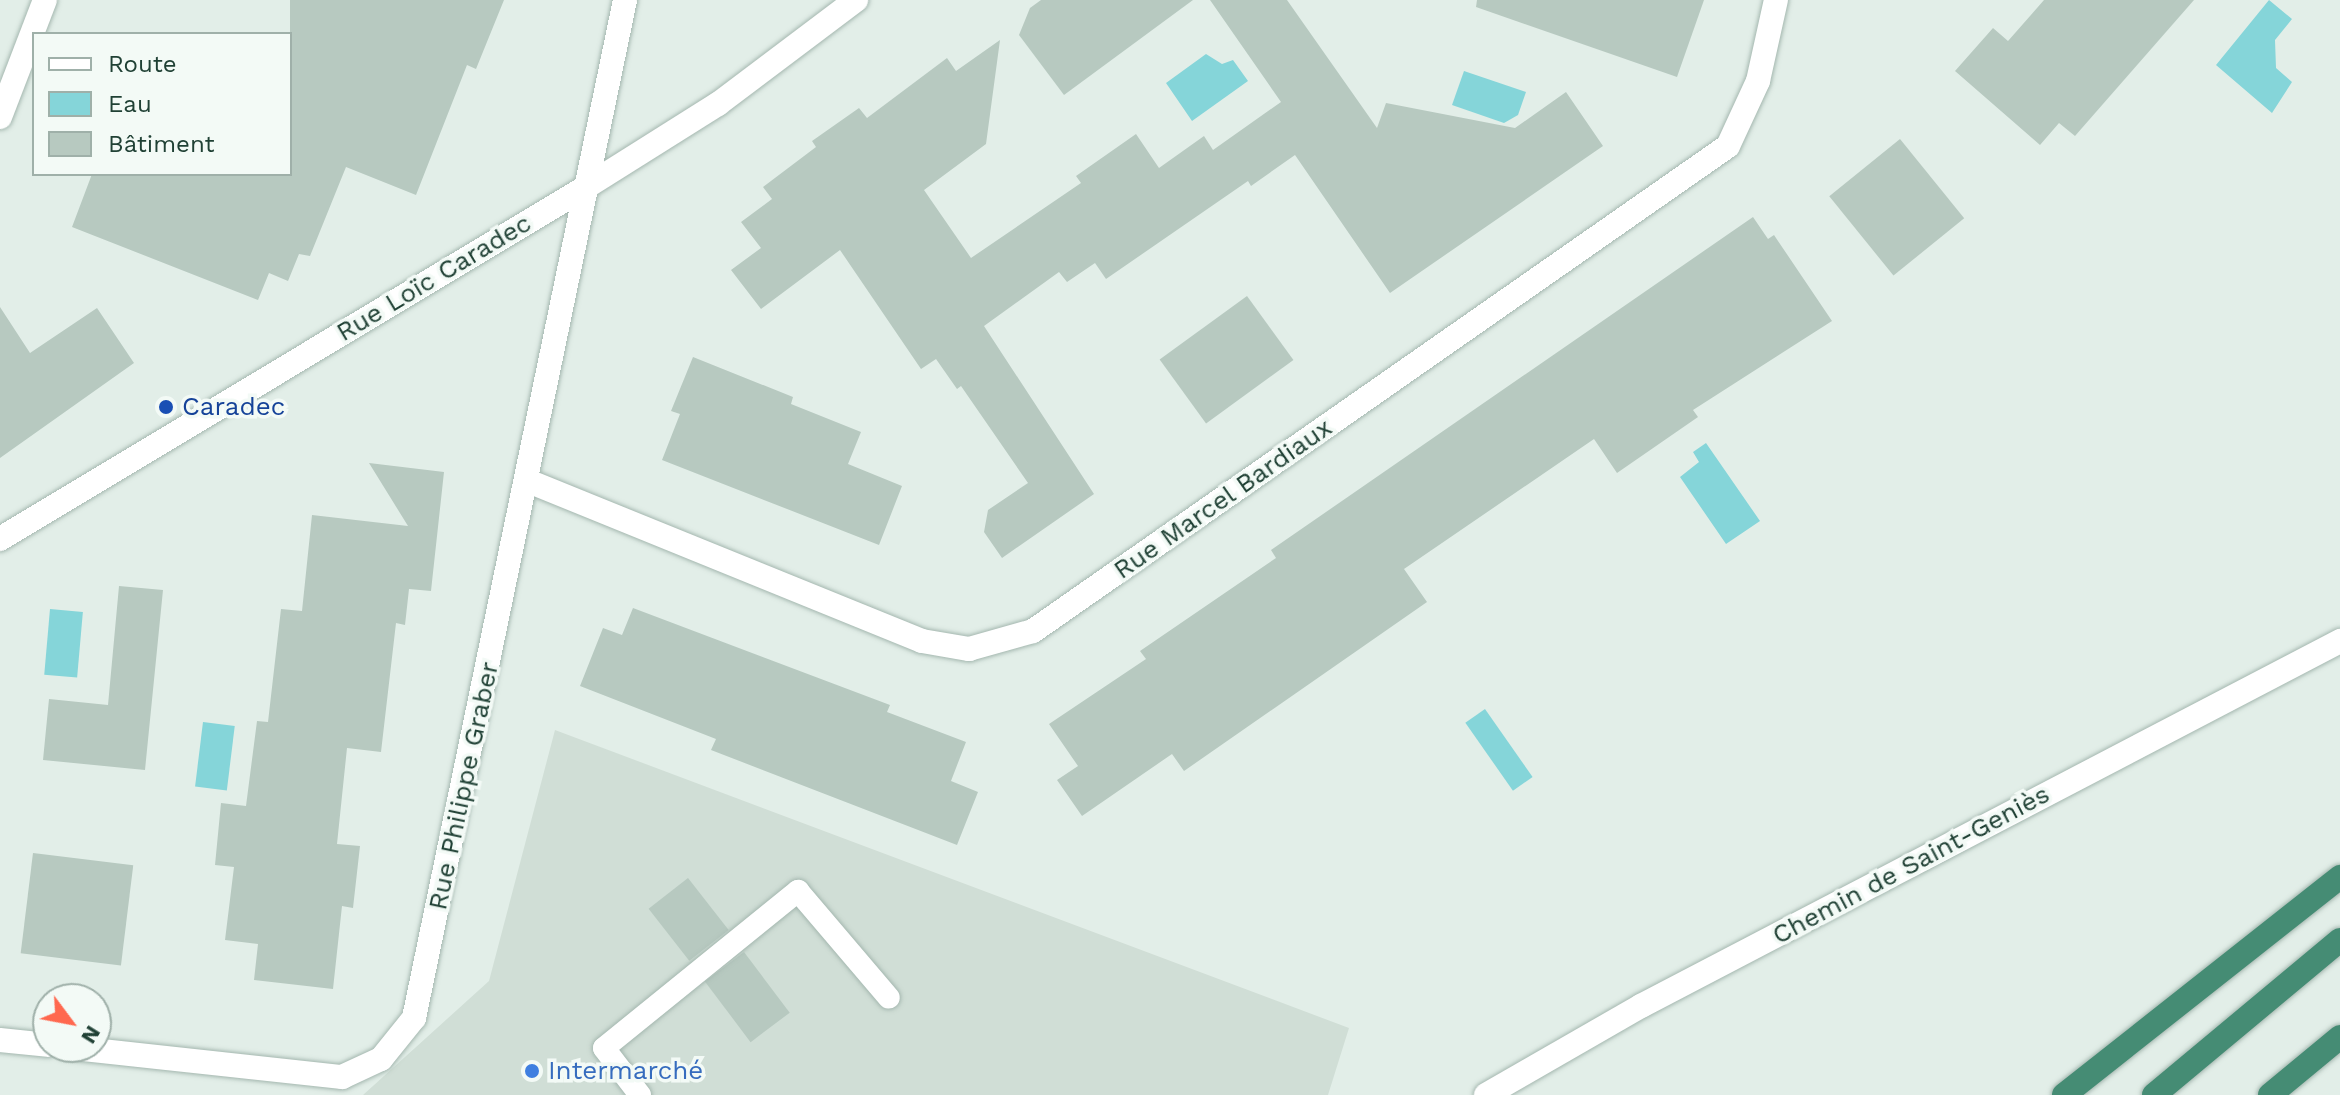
<!DOCTYPE html>
<meta charset="utf-8">
<style>
body{margin:0}
#map{position:relative;width:2340px;height:1095px;overflow:hidden;background:#e2eee8;font-family:"Work Sans",sans-serif}
div>[style]{position:absolute}
.built>*{inset:0;background:#d0ded6}
.water>*{inset:0;background:#85d5d9;transform-origin:0 0}
.building>*{inset:0;background:#b7c9c0;transform-origin:0 0}
.roads{filter:drop-shadow(0 0 2px #a4b7af) drop-shadow(0 0 2px #a4b7af)}
.service>*{height:22px;margin:-11px;padding:0 11px;transform-origin:11px;border-radius:11px;background:#fff}
.minor>*{height:24px;margin:-12px;padding:0 12px;transform-origin:12px;border-radius:12px;background:#fff}
.trunk>*{height:24px;margin:-12px;padding:0 12px;transform-origin:12px;border-radius:12px;background:#458c74}
.dots>*{width:22px;height:22px;translate:-50% -50%;box-sizing:border-box;border:4px solid #f3faf6;border-radius:50%}
span{translate:-50% -50%;white-space:nowrap;text-align:center;line-height:1.15;-webkit-text-stroke:7px #f3faf6;paint-order:stroke}
.street-label{font-size:26px;color:#204135}
.transit-label{font-size:26px;color:#164399}
.left{translate:0 -50%;text-align:left}
.shop-label{font-size:26px;color:#366cbe}
.legend{position:absolute;left:32px;top:32px;width:260px;height:144px;box-sizing:border-box;background:#f3faf6;border:2px solid #9fb0a9;margin:0;padding:10px 14px;list-style:none;font-size:24px;color:#204135}
.legend li{display:flex;align-items:center;gap:16px;height:40px}
.legend b{width:40px;border:2px solid #9fb0a9}
.north{position:absolute;left:32px;top:983px;width:80px;height:80px;box-sizing:border-box;background:#f3faf6;border:2px solid #9fb0a9;border-radius:50%;rotate:122deg;font-size:22px;font-weight:700;line-height:32px;text-align:center;color:#204135}
.north::after{content:'';display:block;margin:auto;width:28px;height:36px;background:#ff684f;clip-path:polygon(50% 0,100% 100%,50% 72%,0 100%)}
</style>
<div id="map">
<div class="built">
<i style="clip-path:polygon(555px 730px,1349px 1028px,1328px 1095px,363px 1095px,489px 981px)"></i>
</div>
<div class="water">
<i style="clip-path:polygon(2269px 0,2292px 19px,2275px 40px,2276px 68px,2292px 82px,2272px 113px,2216px 65px)"></i>
<i style="clip-path:polygon(1206px 54px,1222px 64px,1233px 60px,1248px 81px,1192px 121px,1166px 83px)"></i>
<i style="clip-path:polygon(1464px 71px,1526px 92px,1518px 115px,1504px 123px,1452px 105px)"></i>
<i style="clip-path:polygon(1706px 443px,1760px 521px,1726px 544px,1680px 477px,1699px 462px,1693px 452px)"></i>
<i style="left:50px;top:609px;width:33px;height:66px;rotate:5deg"></i>
<i style="left:1485px;top:709px;width:83px;height:24px;rotate:55deg"></i>
<i style="left:203px;top:722px;width:32px;height:65px;rotate:7deg"></i>
</div>
<div class="building">
<i style="clip-path:polygon(290px 0,504px 0,476px 69px,467px 65px,416px 195px,346px 167px,310px 256px,299px 254px,288px 281px,269px 273px,258px 300px,72px 227px,92px 174px,290px 174px)"></i>
<i style="clip-path:polygon(1041px 0,1193px 0,1064px 95px,1019px 35px,1030px 8px)"></i>
<i style="clip-path:polygon(1210px 0,1287px 0,1377px 128px,1386px 103px,1515px 128px,1566px 92px,1603px 146px,1390px 293px,1295px 155px,1251px 186px,1248px 181px,1106px 279px,1095px 263px,1067px 282px,1059px 272px,984px 326px,1094px 494px,1002px 558px,984px 532px,988px 510px,1028px 483px,961px 386px,957px 389px,936px 359px,921px 369px,840px 250px,761px 309px,731px 270px,761px 248px,741px 222px,772px 199px,763px 187px,816px 147px,812px 141px,859px 108px,867px 118px,947px 58px,956px 71px,1000px 40px,986px 144px,924px 190px,971px 258px,1081px 183px,1076px 176px,1136px 134px,1159px 168px,1204px 136px,1213px 150px,1281px 102px)"></i>
<i style="clip-path:polygon(1477px 0,1704px 0,1677px 77px,1476px 7px)"></i>
<i style="clip-path:polygon(2044px 0,2194px 0,2075px 136px,2059px 123px,2040px 145px,1955px 71px,1993px 28px,2008px 41px)"></i>
<i style="left:1900px;top:139px;width:102px;height:91px;rotate:51deg"></i>
<i style="clip-path:polygon(1753px 217px,1768px 239px,1774px 235px,1832px 321px,1693px 410px,1698px 417px,1617px 473px,1594px 439px,1404px 569px,1427px 602px,1184px 771px,1172px 754px,1082px 816px,1057px 780px,1078px 766px,1049px 724px,1146px 659px,1140px 651px,1276px 558px,1271px 550px)"></i>
<i style="left:1247px;top:296px;width:79px;height:108px;rotate:54deg"></i>
<i style="clip-path:polygon(0 307px,30px 353px,97px 308px,134px 363px,0 458px)"></i>
<i style="clip-path:polygon(693px 357px,793px 397px,791px 404px,861px 432px,848px 464px,902px 486px,879px 545px,662px 460px,680px 414px,671px 411px)"></i>
<i style="clip-path:polygon(369px 463px,444px 472px,431px 591px,409px 589px,405px 625px,396px 623px,381px 752px,347px 748px,337px 844px,360px 846px,353px 908px,342px 906px,333px 989px,254px 980px,258px 944px,225px 940px,234px 867px,215px 865px,221px 803px,246px 806px,257px 721px,268px 722px,281px 609px,302px 611px,312px 515px,408px 526px)"></i>
<i style="clip-path:polygon(119px 586px,163px 590px,145px 770px,43px 760px,49px 699px,108px 705px)"></i>
<i style="clip-path:polygon(633px 608px,890px 705px,887px 712px,966px 742px,951px 781px,978px 792px,957px 845px,711px 750px,716px 739px,580px 686px,603px 628px,622px 635px)"></i>
<i style="left:33px;top:853px;width:101px;height:101px;rotate:7deg"></i>
<i style="left:688px;top:878px;width:66px;height:50px;rotate:52deg"></i>
<i style="left:744px;top:952px;width:76px;height:49px;rotate:53deg"></i>
</div>
<div class="roads">
<div class="service">
<i style="left:640px;top:1095px;width:59px;rotate:-127.5deg"></i>
<i style="left:604px;top:1048px;width:250px;rotate:-39deg"></i>
<i style="left:798px;top:891px;width:140px;rotate:49.6deg"></i>
</div>
<div class="minor">
<i style="left:0;top:117px;width:125px;rotate:-69deg"></i>
<i style="left:528px;top:481px;width:425px;rotate:22.1deg"></i>
<i style="left:922px;top:641px;width:48px;rotate:9.7deg"></i>
<i style="left:969px;top:649px;width:66px;rotate:-15.7deg"></i>
<i style="left:1033px;top:631px;width:847px;rotate:-34.91deg"></i>
<i style="left:1728px;top:146px;width:72px;rotate:-65.2deg"></i>
<i style="left:1758px;top:81px;width:83px;rotate:-77.5deg"></i>
<i style="left:0;top:539px;width:684px;rotate:-30.99deg"></i>
<i style="left:586px;top:187px;width:156px;rotate:-32.2deg"></i>
<i style="left:718px;top:104px;width:173px;rotate:-37deg"></i>
<i style="left:0;top:1040px;width:48px;rotate:5.9deg"></i>
<i style="left:65px;top:1047px;width:279px;rotate:6.2deg"></i>
<i style="left:342px;top:1077px;width:43px;rotate:-24.8deg"></i>
<i style="left:381px;top:1059px;width:53px;rotate:-51.2deg"></i>
<i style="left:414px;top:1018px;width:1040px;rotate:-78.29deg"></i>
<i style="left:1486px;top:1095px;width:179px;rotate:-29.9deg"></i>
<i style="left:1641px;top:1006px;width:789px;rotate:-27.57deg"></i>
</div>
<div class="trunk">
<i style="left:2064px;top:1095px;width:352px;rotate:-38.3deg"></i>
<i style="left:2154px;top:1095px;width:242px;rotate:-39.8deg"></i>
<i style="left:2270px;top:1095px;width:91px;rotate:-39.6deg"></i>
</div>
</div>
<div class="dots">
<i style="left:166px;top:407px;background:#1a4fb4"></i>
<i style="left:532px;top:1071px;background:#3f7fe0"></i>
</div>
<div class="street-label">
<span style="left:434px;top:278px;rotate:-31deg">Rue Loïc Caradec</span>
<span style="left:1223px;top:499px;rotate:-35deg">Rue Marcel Bardiaux</span>
<span style="left:464px;top:786px;rotate:-78deg">Rue Philippe Graber</span>
<span style="left:1911px;top:865px;rotate:-28deg">Chemin de Saint-Geniès</span>
</div>
<div class="transit-label">
<span class="left" style="left:182px;top:407px">Caradec</span>
</div>
<div class="shop-label">
<span class="left" style="left:548px;top:1071px">Intermarché</span>
</div>
<ul class="legend">
<li><b style="height:10px;background:#fff"></b>Route</li>
<li><b style="height:22px;background:#85d5d9"></b>Eau</li>
<li><b style="height:22px;background:#b7c9c0"></b>Bâtiment</li>
</ul>
<div class="north">N</div>
</div>
